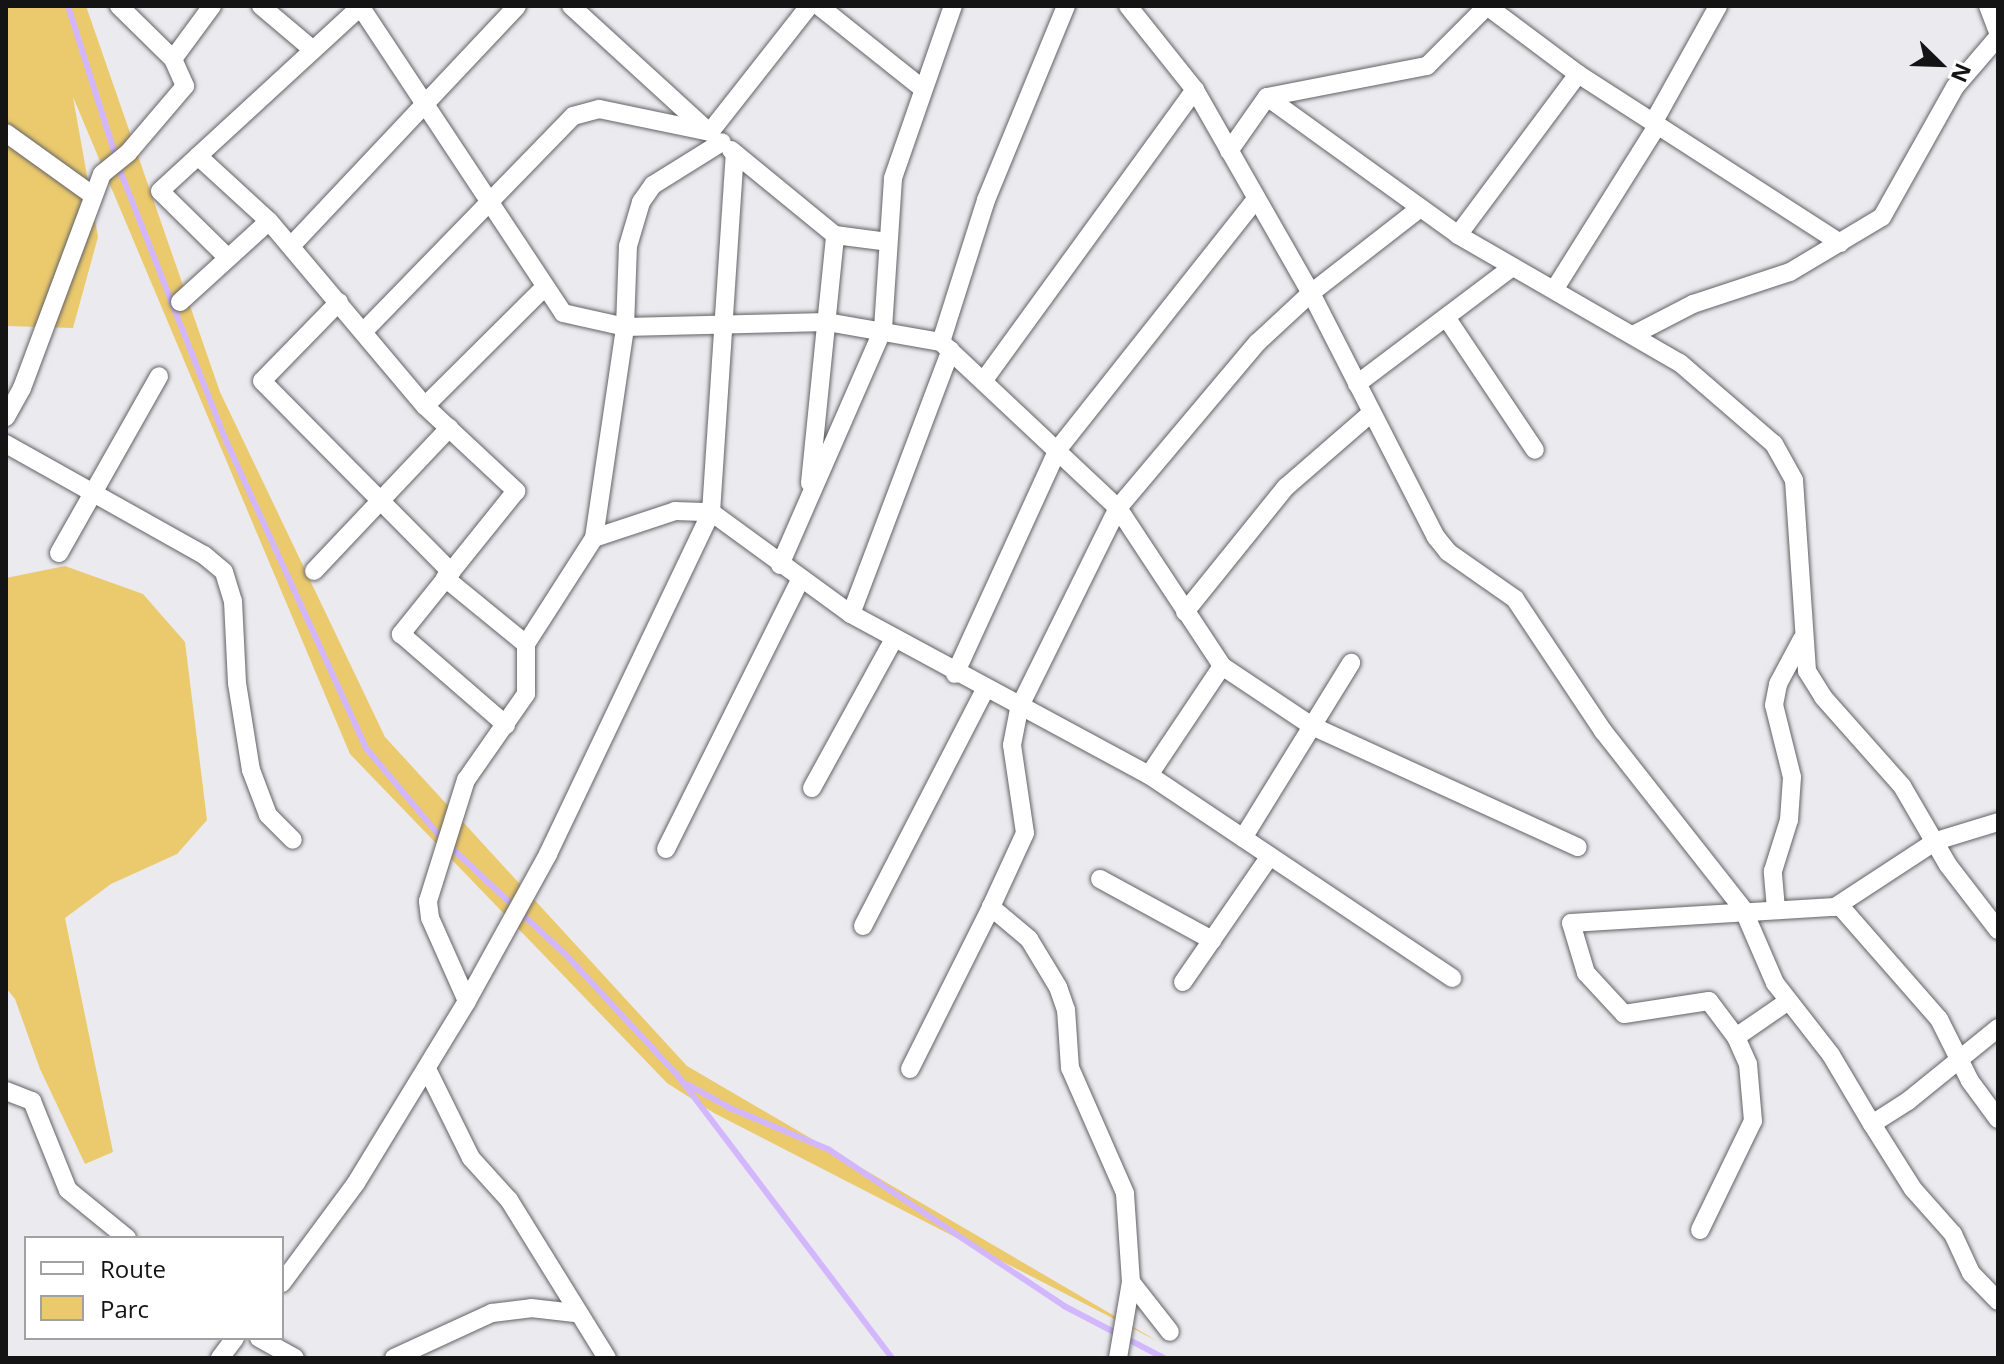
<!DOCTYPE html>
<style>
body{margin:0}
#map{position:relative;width:2004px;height:1364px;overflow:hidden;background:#ebeaee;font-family:"Open Sans",sans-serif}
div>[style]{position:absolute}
.green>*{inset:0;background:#ebca6e}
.stream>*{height:6px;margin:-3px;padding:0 3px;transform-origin:3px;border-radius:3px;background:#d2b7fe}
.roads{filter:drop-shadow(0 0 2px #636266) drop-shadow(0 0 2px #636266)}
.minor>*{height:18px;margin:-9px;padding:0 9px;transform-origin:9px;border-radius:9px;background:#fff}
span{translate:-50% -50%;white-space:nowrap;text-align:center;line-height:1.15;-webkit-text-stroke:6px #fff;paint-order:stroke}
.frame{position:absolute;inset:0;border:8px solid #141415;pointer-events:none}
.legend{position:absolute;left:24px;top:1236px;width:260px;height:104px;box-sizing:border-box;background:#fff;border:2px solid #a1a1a1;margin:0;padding:10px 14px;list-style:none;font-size:24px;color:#141415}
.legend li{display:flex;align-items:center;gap:16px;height:40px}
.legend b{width:40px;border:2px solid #a1a1a1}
.north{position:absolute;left:1900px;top:24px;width:80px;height:80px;-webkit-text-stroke:6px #fff;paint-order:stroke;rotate:113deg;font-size:22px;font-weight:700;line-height:32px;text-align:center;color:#141415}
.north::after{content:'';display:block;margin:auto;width:28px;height:36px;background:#141415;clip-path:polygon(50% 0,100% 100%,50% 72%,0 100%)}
</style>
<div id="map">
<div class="green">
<i style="clip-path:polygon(6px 6px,86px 6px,220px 392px,385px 737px,687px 1066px,1159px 1342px,714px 1113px,667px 1083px,350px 754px,73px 97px,98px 237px,73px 328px,6px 326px)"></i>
<i style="clip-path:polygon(65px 566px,143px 594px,185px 642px,207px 820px,177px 854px,111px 884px,65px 918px,113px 1152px,85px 1164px,40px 1069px,15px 999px,6px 988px,6px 578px)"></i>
</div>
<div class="stream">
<i style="left:68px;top:6px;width:175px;rotate:72.4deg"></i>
<i style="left:121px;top:173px;width:290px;rotate:68.6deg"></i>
<i style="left:227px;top:443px;width:335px;rotate:65.5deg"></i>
<i style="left:366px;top:748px;width:120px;rotate:50.1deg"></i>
<i style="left:443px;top:840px;width:168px;rotate:43.1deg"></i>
<i style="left:566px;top:955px;width:165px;rotate:47.2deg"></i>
<i style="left:678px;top:1076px;width:354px;rotate:52.8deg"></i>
<i style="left:687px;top:1084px;width:49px;rotate:29.2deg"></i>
<i style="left:730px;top:1108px;width:106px;rotate:22.7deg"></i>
<i style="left:828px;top:1149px;width:283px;rotate:33.6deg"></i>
<i style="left:1064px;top:1306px;width:113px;rotate:27.5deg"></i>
</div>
<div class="roads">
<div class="minor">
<i style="left:261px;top:6px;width:68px;rotate:40.2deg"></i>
<i style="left:360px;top:6px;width:368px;rotate:56.5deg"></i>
<i style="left:563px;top:313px;width:64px;rotate:12.7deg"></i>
<i style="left:625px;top:327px;width:202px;rotate:-1.4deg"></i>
<i style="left:827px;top:322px;width:116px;rotate:10deg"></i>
<i style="left:941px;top:342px;width:243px;rotate:43.2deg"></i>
<i style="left:1118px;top:508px;width:189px;rotate:56.6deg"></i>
<i style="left:1222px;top:666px;width:108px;rotate:33.7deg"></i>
<i style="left:1312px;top:726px;width:292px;rotate:24.5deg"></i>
<i style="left:571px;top:6px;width:185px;rotate:42.4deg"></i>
<i style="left:819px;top:6px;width:133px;rotate:38.6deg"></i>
<i style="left:1128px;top:6px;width:107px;rotate:51.4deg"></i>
<i style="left:1195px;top:90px;width:234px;rotate:60.3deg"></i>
<i style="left:1311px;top:293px;width:274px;rotate:62.9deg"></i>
<i style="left:1436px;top:537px;width:19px;rotate:51deg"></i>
<i style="left:1448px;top:552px;width:82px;rotate:35deg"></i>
<i style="left:1515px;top:599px;width:159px;rotate:56.3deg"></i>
<i style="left:1603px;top:731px;width:226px;rotate:51.8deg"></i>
<i style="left:1743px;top:909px;width:81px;rotate:66.6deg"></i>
<i style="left:1775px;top:983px;width:91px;rotate:52.1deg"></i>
<i style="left:1831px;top:1055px;width:80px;rotate:59.3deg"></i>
<i style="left:1872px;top:1124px;width:43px;rotate:-32.6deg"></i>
<i style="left:1908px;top:1101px;width:116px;rotate:-39deg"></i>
<i style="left:1487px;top:6px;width:114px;rotate:36.8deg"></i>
<i style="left:1578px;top:74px;width:312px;rotate:32.8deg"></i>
<i style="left:1988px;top:6px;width:28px;rotate:69deg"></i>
<i style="left:173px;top:59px;width:66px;rotate:-53.7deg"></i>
<i style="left:1267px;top:97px;width:236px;rotate:35.8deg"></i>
<i style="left:1458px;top:235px;width:256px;rotate:30deg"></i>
<i style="left:1680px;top:363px;width:124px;rotate:40.8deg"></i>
<i style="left:1774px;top:444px;width:41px;rotate:60.9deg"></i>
<i style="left:1794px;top:480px;width:191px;rotate:86.1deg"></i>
<i style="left:1807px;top:671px;width:31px;rotate:58deg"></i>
<i style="left:1823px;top:697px;width:119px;rotate:48.4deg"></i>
<i style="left:1902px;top:786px;width:91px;rotate:59.8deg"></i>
<i style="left:1948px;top:865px;width:82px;rotate:52.4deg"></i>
<i style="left:1653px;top:123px;width:134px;rotate:-60.9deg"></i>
<i style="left:6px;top:133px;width:105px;rotate:35.7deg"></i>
<i style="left:731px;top:150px;width:134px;rotate:39.3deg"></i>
<i style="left:835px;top:235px;width:53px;rotate:7.5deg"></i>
<i style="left:1229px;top:151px;width:66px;rotate:-54.9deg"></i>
<i style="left:1267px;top:97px;width:163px;rotate:-11deg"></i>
<i style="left:1427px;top:66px;width:85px;rotate:-45deg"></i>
<i style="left:198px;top:156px;width:96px;rotate:42.5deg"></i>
<i style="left:269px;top:221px;width:242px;rotate:49.9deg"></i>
<i style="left:425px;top:406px;width:125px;rotate:43deg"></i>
<i style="left:516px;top:491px;width:184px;rotate:128.8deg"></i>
<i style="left:401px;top:634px;width:139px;rotate:40.9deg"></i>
<i style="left:1458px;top:235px;width:201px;rotate:-53.3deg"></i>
<i style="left:292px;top:245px;width:328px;rotate:-46.7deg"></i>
<i style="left:228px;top:258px;width:95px;rotate:-135.4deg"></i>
<i style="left:160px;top:191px;width:272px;rotate:-42.6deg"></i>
<i style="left:1554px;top:290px;width:194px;rotate:-57.9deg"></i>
<i style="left:180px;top:302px;width:120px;rotate:-42.3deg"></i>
<i style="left:339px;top:302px;width:110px;rotate:134.3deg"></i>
<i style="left:262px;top:381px;width:269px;rotate:45.3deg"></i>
<i style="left:1448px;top:320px;width:156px;rotate:56.2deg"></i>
<i style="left:364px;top:331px;width:300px;rotate:-45.8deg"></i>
<i style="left:573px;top:116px;width:27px;rotate:-15deg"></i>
<i style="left:599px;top:109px;width:113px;rotate:11.7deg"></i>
<i style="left:710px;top:132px;width:160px;rotate:-51.8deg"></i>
<i style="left:1633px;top:335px;width:68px;rotate:-27.3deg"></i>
<i style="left:1693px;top:304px;width:102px;rotate:-18.3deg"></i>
<i style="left:1790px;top:272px;width:107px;rotate:-30.9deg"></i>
<i style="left:1882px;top:217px;width:149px;rotate:-60.7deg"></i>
<i style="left:1955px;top:87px;width:66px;rotate:-49.3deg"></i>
<i style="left:941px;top:342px;width:149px;rotate:-72.4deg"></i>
<i style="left:986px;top:200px;width:210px;rotate:-67.6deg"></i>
<i style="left:984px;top:380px;width:359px;rotate:-54deg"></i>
<i style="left:1357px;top:384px;width:194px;rotate:-37deg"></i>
<i style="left:425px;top:406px;width:169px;rotate:-44.8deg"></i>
<i style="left:6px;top:417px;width:33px;rotate:-61deg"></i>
<i style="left:22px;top:388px;width:228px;rotate:-69.5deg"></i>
<i style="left:102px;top:174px;width:33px;rotate:-39deg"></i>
<i style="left:128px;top:153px;width:88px;rotate:-49.6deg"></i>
<i style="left:185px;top:86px;width:30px;rotate:-114deg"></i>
<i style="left:173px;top:59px;width:76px;rotate:-135.5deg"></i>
<i style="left:6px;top:444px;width:227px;rotate:29.3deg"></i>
<i style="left:204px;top:555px;width:26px;rotate:40deg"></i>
<i style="left:224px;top:572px;width:30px;rotate:73deg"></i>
<i style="left:233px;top:601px;width:82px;rotate:87.2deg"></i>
<i style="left:237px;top:683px;width:88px;rotate:80.9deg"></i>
<i style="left:251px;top:770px;width:48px;rotate:69.3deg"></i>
<i style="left:268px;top:815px;width:35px;rotate:45deg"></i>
<i style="left:810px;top:483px;width:249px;rotate:-84.2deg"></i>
<i style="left:594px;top:538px;width:213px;rotate:-81.6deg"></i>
<i style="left:625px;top:327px;width:81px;rotate:-87.9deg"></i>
<i style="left:628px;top:246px;width:46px;rotate:-73.5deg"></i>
<i style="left:641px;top:202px;width:21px;rotate:-55deg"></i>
<i style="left:653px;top:185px;width:81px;rotate:-31.9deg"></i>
<i style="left:59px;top:553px;width:203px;rotate:-60.5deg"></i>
<i style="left:780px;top:565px;width:257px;rotate:-66.4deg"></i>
<i style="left:883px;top:329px;width:151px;rotate:-86.2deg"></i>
<i style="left:893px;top:178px;width:182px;rotate:-70.8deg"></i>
<i style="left:314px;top:571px;width:197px;rotate:-46.6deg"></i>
<i style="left:445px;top:578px;width:104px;rotate:39.2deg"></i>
<i style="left:1185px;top:612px;width:161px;rotate:-51.1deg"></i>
<i style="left:1286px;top:487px;width:111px;rotate:-41deg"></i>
<i style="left:851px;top:614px;width:282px;rotate:-69.3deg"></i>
<i style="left:955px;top:674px;width:247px;rotate:-65.4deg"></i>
<i style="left:1058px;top:449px;width:319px;rotate:-51.6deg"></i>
<i style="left:1149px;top:775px;width:131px;rotate:-56.2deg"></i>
<i style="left:812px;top:788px;width:170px;rotate:-61.2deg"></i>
<i style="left:1243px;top:838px;width:206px;rotate:-58.3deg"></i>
<i style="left:666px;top:849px;width:301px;rotate:-63.5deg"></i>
<i style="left:1100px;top:879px;width:128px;rotate:28.6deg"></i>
<i style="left:1840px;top:906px;width:150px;rotate:48.8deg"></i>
<i style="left:1939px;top:1019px;width:69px;rotate:63.4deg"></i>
<i style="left:1970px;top:1081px;width:47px;rotate:53.6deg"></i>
<i style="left:1776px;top:909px;width:38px;rotate:-95deg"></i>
<i style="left:1773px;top:871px;width:53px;rotate:-72.6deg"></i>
<i style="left:1789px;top:820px;width:43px;rotate:-86deg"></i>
<i style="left:1792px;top:777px;width:74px;rotate:-104deg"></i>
<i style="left:1774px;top:705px;width:21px;rotate:-79deg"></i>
<i style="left:1778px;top:684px;width:51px;rotate:-61.9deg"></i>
<i style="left:863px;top:926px;width:266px;rotate:-62.7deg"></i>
<i style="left:1183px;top:982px;width:153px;rotate:-55.4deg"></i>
<i style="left:467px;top:1001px;width:168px;rotate:-61.1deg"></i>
<i style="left:548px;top:854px;width:379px;rotate:-64.5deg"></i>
<i style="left:711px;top:512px;width:359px;rotate:-86.2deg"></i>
<i style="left:1736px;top:1037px;width:45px;rotate:-126.9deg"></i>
<i style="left:1709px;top:1001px;width:86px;rotate:171.3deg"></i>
<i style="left:1624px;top:1014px;width:56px;rotate:-132.8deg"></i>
<i style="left:1586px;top:973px;width:52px;rotate:-106.7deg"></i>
<i style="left:1571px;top:923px;width:264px;rotate:-3.5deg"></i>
<i style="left:1835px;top:907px;width:121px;rotate:-33.2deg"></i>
<i style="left:1936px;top:841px;width:65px;rotate:-17deg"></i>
<i style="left:427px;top:1069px;width:99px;rotate:63.7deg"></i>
<i style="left:471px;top:1158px;width:57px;rotate:47.9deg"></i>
<i style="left:509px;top:1200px;width:186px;rotate:58.2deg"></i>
<i style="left:910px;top:1069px;width:181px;rotate:-63.4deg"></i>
<i style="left:6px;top:1091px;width:28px;rotate:21deg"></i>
<i style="left:32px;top:1101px;width:96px;rotate:68deg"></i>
<i style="left:68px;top:1190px;width:76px;rotate:39.1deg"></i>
<i style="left:1872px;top:1124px;width:77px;rotate:57.8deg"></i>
<i style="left:1913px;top:1189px;width:60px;rotate:48.4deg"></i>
<i style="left:1953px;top:1234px;width:43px;rotate:65.2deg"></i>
<i style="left:1971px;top:1273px;width:39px;rotate:46deg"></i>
<i style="left:1700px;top:1230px;width:121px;rotate:-64.1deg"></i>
<i style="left:1753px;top:1121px;width:57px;rotate:-95deg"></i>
<i style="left:1748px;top:1064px;width:30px;rotate:-114deg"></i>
<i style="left:1736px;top:1037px;width:62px;rotate:-34.5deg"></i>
<i style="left:1131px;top:1282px;width:63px;rotate:52deg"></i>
<i style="left:282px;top:1283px;width:124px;rotate:-53.5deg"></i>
<i style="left:356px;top:1183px;width:213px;rotate:-58.6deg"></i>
<i style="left:467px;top:1001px;width:91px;rotate:-114deg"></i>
<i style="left:430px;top:918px;width:17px;rotate:-97deg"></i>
<i style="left:428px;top:901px;width:127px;rotate:-72.6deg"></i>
<i style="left:466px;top:780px;width:105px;rotate:-55.1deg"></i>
<i style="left:526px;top:694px;width:50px;rotate:-90deg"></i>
<i style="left:526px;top:644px;width:126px;rotate:-57.3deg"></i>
<i style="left:594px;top:538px;width:85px;rotate:-18.4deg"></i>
<i style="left:675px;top:511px;width:36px;rotate:2deg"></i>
<i style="left:711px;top:512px;width:173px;rotate:36.1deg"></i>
<i style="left:851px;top:614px;width:339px;rotate:28.4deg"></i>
<i style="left:1149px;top:775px;width:365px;rotate:33.8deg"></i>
<i style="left:259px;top:1338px;width:41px;rotate:29.1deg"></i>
<i style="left:220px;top:1358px;width:25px;rotate:-53deg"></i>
<i style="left:394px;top:1358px;width:108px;rotate:-24.7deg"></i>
<i style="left:492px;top:1313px;width:39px;rotate:-7deg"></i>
<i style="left:531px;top:1308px;width:44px;rotate:6.5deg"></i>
<i style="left:1118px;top:1358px;width:77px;rotate:-80.3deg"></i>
<i style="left:1131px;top:1282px;width:89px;rotate:-93.9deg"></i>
<i style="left:1125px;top:1193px;width:137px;rotate:-113.7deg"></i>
<i style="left:1070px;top:1068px;width:58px;rotate:-93.9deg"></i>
<i style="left:1066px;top:1010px;width:24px;rotate:-109deg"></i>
<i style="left:1058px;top:987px;width:56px;rotate:-121.1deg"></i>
<i style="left:1029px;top:939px;width:50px;rotate:-139.9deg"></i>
<i style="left:991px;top:907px;width:81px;rotate:-65.3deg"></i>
<i style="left:1025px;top:833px;width:89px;rotate:-98.4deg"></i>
<i style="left:1012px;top:745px;width:38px;rotate:-79deg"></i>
<i style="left:1019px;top:708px;width:223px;rotate:-63.7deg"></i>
<i style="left:1118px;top:508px;width:216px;rotate:-49.9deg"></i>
<i style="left:1257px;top:343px;width:74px;rotate:-42.8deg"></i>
<i style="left:1311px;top:293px;width:137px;rotate:-37.9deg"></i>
</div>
</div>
<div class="frame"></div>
<ul class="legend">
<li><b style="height:10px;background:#fff"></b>Route</li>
<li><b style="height:22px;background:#ebca6e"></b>Parc</li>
</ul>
<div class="north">N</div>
</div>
